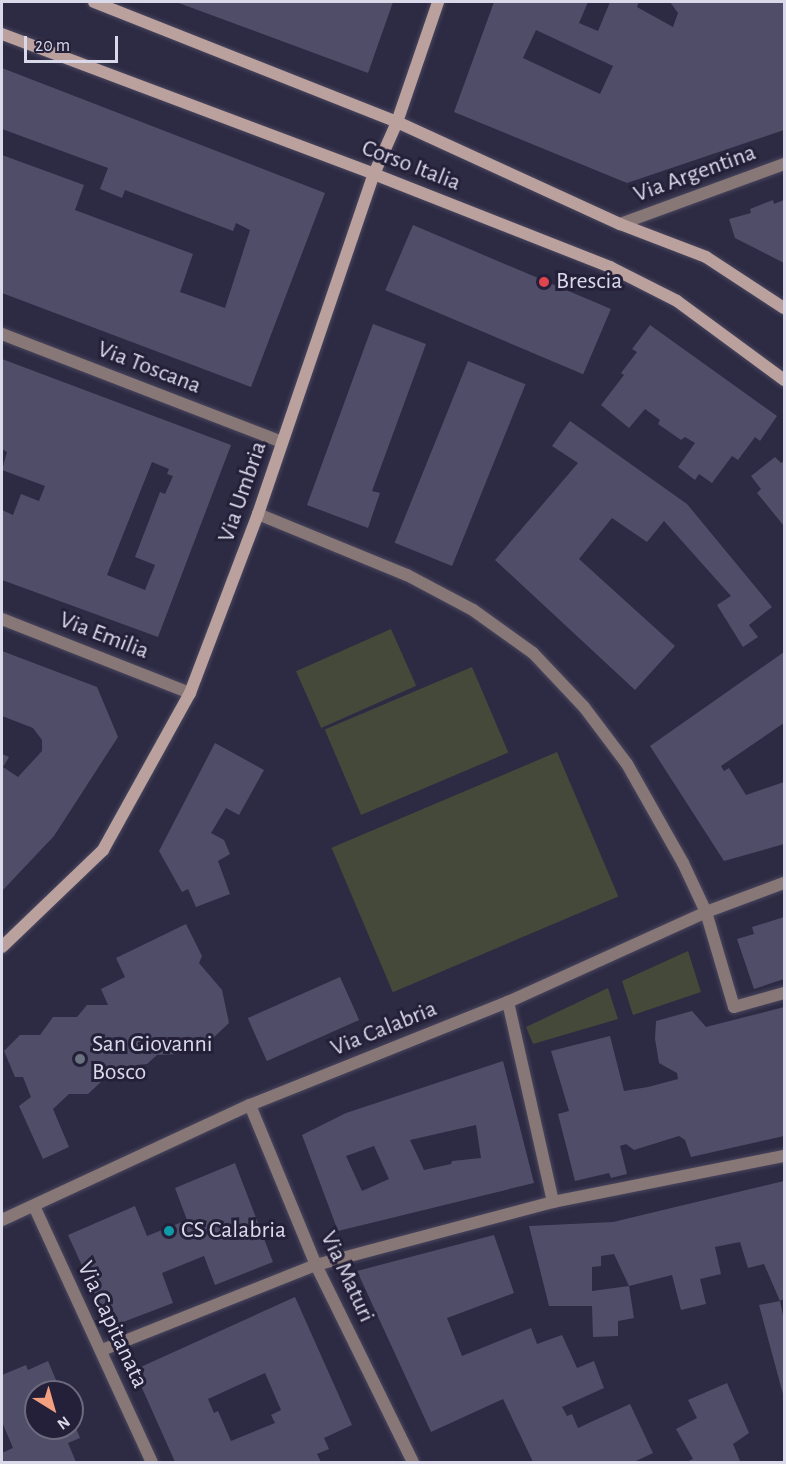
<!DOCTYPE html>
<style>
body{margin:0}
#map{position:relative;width:786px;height:1464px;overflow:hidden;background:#2d2a43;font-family:"Alegreya Sans",sans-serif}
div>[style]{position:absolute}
.green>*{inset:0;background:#444939;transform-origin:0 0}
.building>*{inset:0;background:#504d69;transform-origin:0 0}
.roads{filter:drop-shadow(0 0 2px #49465e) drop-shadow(0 0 2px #49465e)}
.street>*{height:12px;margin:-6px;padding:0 6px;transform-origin:6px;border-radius:6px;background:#877776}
.secondary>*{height:12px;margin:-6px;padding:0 6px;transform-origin:6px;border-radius:6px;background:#baa19e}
.dots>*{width:16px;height:16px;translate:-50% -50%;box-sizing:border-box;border:3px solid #242039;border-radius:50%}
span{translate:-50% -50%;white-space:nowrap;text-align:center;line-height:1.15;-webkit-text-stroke:6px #242039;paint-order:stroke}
.street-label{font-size:24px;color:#dad9e9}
.poi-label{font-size:24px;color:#dad9e9}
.left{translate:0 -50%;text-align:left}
.frame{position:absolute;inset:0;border:3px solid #dad9e9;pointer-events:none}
.north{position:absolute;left:24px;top:1380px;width:60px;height:60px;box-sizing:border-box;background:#242039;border:2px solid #6d6a7f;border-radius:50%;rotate:143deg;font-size:16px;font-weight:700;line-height:24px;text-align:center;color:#dad9e9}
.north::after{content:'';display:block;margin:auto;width:21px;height:27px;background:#f2a080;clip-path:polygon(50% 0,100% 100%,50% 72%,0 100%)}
.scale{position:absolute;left:24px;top:36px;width:94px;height:27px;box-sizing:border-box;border:3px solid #dad9e9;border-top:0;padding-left:8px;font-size:18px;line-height:21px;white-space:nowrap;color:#dad9e9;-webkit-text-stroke:4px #242039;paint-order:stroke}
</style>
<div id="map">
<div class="green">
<i style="left:391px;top:629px;width:62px;height:104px;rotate:66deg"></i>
<i style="left:472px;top:667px;width:93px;height:160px;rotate:67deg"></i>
<i style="left:557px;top:752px;width:157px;height:245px;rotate:67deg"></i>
<i style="clip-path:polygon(688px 951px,701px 992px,633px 1015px,622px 981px)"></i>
<i style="clip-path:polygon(608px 988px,618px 1019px,533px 1044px,526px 1027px)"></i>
</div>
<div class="building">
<i style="clip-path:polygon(176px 2px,393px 2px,368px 73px)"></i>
<i style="clip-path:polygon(evenodd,494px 2px,588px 2px,579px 23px,598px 31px,610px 2px,639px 2px,637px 7px,673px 27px,678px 13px,670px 2px,784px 2px,784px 130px,627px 183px,454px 112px,494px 2px,536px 30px,613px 66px,600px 94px,523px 58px,536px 30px)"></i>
<i style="clip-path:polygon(2px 68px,325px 193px,251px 387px,2px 293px,2px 155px,84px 185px,75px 210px,193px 254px,180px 292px,225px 308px,250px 230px,236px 223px,233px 231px,125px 190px,122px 198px,100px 189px,108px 168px,2px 129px)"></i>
<i style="clip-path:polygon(773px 200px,774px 204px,784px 200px,784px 263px,735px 238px,729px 219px,751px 213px,750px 209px)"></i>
<i style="left:413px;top:225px;width:215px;height:71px;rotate:23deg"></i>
<i style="clip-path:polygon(373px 324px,426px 344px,372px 491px,380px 493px,368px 528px,307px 505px)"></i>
<i style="clip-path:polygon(650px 325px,777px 416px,760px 441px,755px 437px,738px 460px,732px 456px,712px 483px,699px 474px,695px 480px,678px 467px,695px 443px,685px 437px,681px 440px,658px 424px,660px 420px,645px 409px,629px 428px,601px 405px,624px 375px,621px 373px,637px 352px,632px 349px)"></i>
<i style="clip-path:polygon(evenodd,2px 359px,231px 445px,158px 637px,2px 580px,2px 510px,13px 515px,21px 494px,39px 501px,45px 486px,2px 470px,7px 452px,2px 449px,2px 359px,152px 462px,169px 469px,167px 474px,173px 476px,165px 494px,160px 492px,135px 557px,155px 565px,145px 590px,107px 575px,152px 462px)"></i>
<i style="left:468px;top:361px;width:62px;height:196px;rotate:22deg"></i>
<i style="clip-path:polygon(570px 421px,687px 504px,772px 607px,749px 625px,758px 637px,743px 647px,717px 605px,731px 596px,664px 521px,647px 542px,612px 518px,579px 559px,675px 646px,635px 690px,495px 560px,578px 463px,552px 446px)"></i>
<i style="clip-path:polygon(775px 457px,781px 463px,784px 461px,784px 526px,757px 493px,761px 489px,751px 476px)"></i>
<i style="clip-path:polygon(2px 651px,97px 687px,118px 737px,54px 836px,2px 891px,2px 754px,9px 757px,3px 767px,18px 777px,42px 751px,42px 740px,33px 728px,2px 716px)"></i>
<i style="clip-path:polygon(784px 652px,784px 723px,721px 766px,724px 771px,729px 768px,746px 795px,784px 782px,784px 844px,724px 861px,650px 746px)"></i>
<i style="clip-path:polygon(215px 743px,264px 770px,239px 815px,226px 808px,211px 833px,224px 840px,230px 854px,218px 861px,230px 894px,196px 907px,188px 889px,182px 892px,159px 851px)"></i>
<i style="clip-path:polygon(784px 917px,784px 979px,754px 989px,737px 939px,754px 934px,752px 927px)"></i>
<i style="clip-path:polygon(186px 924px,202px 956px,199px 963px,222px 990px,229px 1023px,212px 1039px,193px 1040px,178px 1054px,157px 1055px,147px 1064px,136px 1065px,121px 1079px,103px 1080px,88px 1094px,69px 1094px,53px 1109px,69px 1147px,43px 1159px,19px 1106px,31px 1097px,23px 1077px,15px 1077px,4px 1051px,20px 1035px,40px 1035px,53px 1017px,77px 1017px,87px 1005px,108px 1005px,101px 989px,125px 977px,116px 958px)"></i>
<i style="left:340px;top:977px;width:47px;height:101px;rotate:66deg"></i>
<i style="clip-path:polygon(784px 1007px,784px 1136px,691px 1157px,685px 1140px,679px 1136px,634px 1150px,626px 1144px,620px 1146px,627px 1174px,611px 1178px,609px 1173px,575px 1181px,558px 1114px,569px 1111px,551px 1051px,610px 1036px,624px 1091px,648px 1087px,678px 1079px,677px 1073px,659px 1063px,655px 1039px,656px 1021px,692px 1011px,706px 1027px)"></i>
<i style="clip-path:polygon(evenodd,503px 1061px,534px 1183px,338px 1231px,302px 1135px,346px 1113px,503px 1061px,476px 1125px,481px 1158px,452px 1161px,451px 1164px,424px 1170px,410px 1140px,476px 1125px,503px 1061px,374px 1146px,389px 1179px,362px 1191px,346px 1156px,374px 1146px)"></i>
<i style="clip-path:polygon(235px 1163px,273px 1262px,215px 1285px,204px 1256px,162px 1273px,173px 1303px,110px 1327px,68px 1235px,135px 1206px,147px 1236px,187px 1220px,175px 1188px)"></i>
<i style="clip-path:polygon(784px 1181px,784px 1299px,780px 1301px,764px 1264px,748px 1268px,740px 1242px,715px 1247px,721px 1274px,700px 1279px,706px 1304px,681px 1310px,672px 1275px,629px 1286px,614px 1254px,601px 1256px,601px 1266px,592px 1267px,592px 1291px,629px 1286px,634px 1318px,618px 1321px,618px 1336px,593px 1337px,592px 1306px,549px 1306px,529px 1226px,613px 1222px)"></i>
<i style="clip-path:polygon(494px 1235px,514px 1293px,447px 1318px,462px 1356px,531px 1328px,537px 1344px,562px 1335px,577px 1368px,594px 1361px,604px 1388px,562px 1407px,567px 1416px,572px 1414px,578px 1428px,630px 1404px,653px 1453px,634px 1462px,533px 1462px,503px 1399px,431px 1432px,357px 1271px)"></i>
<i style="clip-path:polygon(evenodd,295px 1297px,352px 1425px,324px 1438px,329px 1449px,317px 1454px,321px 1462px,175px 1462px,134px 1370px,295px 1297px,265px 1373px,281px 1410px,271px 1415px,275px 1423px,231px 1441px,218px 1411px,214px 1413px,208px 1399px,265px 1373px)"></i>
<i style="clip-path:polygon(780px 1301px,784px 1320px,784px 1398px,759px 1305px)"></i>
<i style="clip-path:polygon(48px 1361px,61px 1392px,36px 1392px,36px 1428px,72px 1428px,72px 1418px,80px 1438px,68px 1443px,76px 1462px,2px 1462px,2px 1453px,13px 1448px,2px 1422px,2px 1375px,26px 1365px,28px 1370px)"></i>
<i style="clip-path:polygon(727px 1383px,749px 1433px,733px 1444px,740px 1461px,686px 1462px,693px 1459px,676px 1429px,697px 1418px,688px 1400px)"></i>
</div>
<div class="roads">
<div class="street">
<i style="left:620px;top:224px;width:175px;rotate:-20.1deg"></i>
<i style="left:2px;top:334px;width:300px;rotate:21.1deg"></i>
<i style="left:258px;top:514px;width:161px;rotate:22.3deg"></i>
<i style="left:407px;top:575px;width:75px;rotate:27.9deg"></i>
<i style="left:473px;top:610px;width:74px;rotate:35.6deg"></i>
<i style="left:533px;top:653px;width:74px;rotate:46.6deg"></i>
<i style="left:584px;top:707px;width:71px;rotate:53deg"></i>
<i style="left:627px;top:764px;width:114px;rotate:60.5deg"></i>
<i style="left:683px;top:863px;width:54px;rotate:64.9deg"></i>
<i style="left:706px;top:912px;width:99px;rotate:73.6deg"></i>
<i style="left:734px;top:1007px;width:52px;rotate:-15.6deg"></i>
<i style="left:2px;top:619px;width:202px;rotate:21.5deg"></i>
<i style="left:508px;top:1002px;width:205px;rotate:77.3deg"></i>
<i style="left:250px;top:1105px;width:173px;rotate:67.6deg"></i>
<i style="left:316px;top:1265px;width:220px;rotate:63.8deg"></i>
<i style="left:34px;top:1206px;width:282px;rotate:65.3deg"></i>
<i style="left:2px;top:1220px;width:273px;rotate:-24.9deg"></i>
<i style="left:250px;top:1105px;width:278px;rotate:-21.8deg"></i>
<i style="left:508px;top:1002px;width:217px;rotate:-24.4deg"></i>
<i style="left:706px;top:912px;width:83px;rotate:-20.4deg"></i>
<i style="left:102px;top:1350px;width:230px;rotate:-21.7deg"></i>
<i style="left:316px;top:1265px;width:245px;rotate:-14.9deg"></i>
<i style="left:553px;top:1202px;width:236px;rotate:-11.3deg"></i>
</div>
<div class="secondary">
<i style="left:94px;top:2px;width:326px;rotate:21.6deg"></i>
<i style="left:397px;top:122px;width:245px;rotate:24.6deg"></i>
<i style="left:620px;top:224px;width:92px;rotate:21deg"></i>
<i style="left:706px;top:257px;width:93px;rotate:33.2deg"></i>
<i style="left:2px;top:34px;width:397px;rotate:20.6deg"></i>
<i style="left:374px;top:174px;width:254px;rotate:21.5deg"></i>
<i style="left:610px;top:267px;width:75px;rotate:26.9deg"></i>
<i style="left:677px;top:301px;width:133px;rotate:36.4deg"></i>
<i style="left:2px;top:947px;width:140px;rotate:-43.8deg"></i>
<i style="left:103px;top:850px;width:179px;rotate:-61deg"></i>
<i style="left:190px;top:693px;width:191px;rotate:-69.2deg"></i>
<i style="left:258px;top:514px;width:359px;rotate:-71.2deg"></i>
<i style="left:374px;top:174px;width:57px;rotate:-66.1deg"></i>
<i style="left:397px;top:122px;width:127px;rotate:-71.1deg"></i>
</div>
</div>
<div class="dots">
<i style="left:544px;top:282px;background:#e0444e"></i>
<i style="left:80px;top:1059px;background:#6b7280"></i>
<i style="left:169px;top:1231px;background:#0f9aa8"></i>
</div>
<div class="street-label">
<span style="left:411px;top:166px;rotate:21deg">Corso Italia</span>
<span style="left:695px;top:174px;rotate:-20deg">Via Argentina</span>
<span style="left:149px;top:368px;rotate:21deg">Via Toscana</span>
<span style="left:243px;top:492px;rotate:-71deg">Via Umbria</span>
<span style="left:104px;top:636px;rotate:21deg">Via Emilia</span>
<span style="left:384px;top:1029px;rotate:-22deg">Via Calabria</span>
<span style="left:347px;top:1277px;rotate:65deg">Via Maturi</span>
<span style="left:112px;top:1325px;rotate:65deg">Via Capitanata</span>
</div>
<div class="poi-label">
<span class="left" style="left:556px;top:282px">Brescia</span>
<span class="left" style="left:92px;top:1059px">San Giovanni<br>Bosco</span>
<span class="left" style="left:181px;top:1231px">CS Calabria</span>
</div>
<div class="frame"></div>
<div class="north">N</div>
<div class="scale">20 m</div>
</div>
